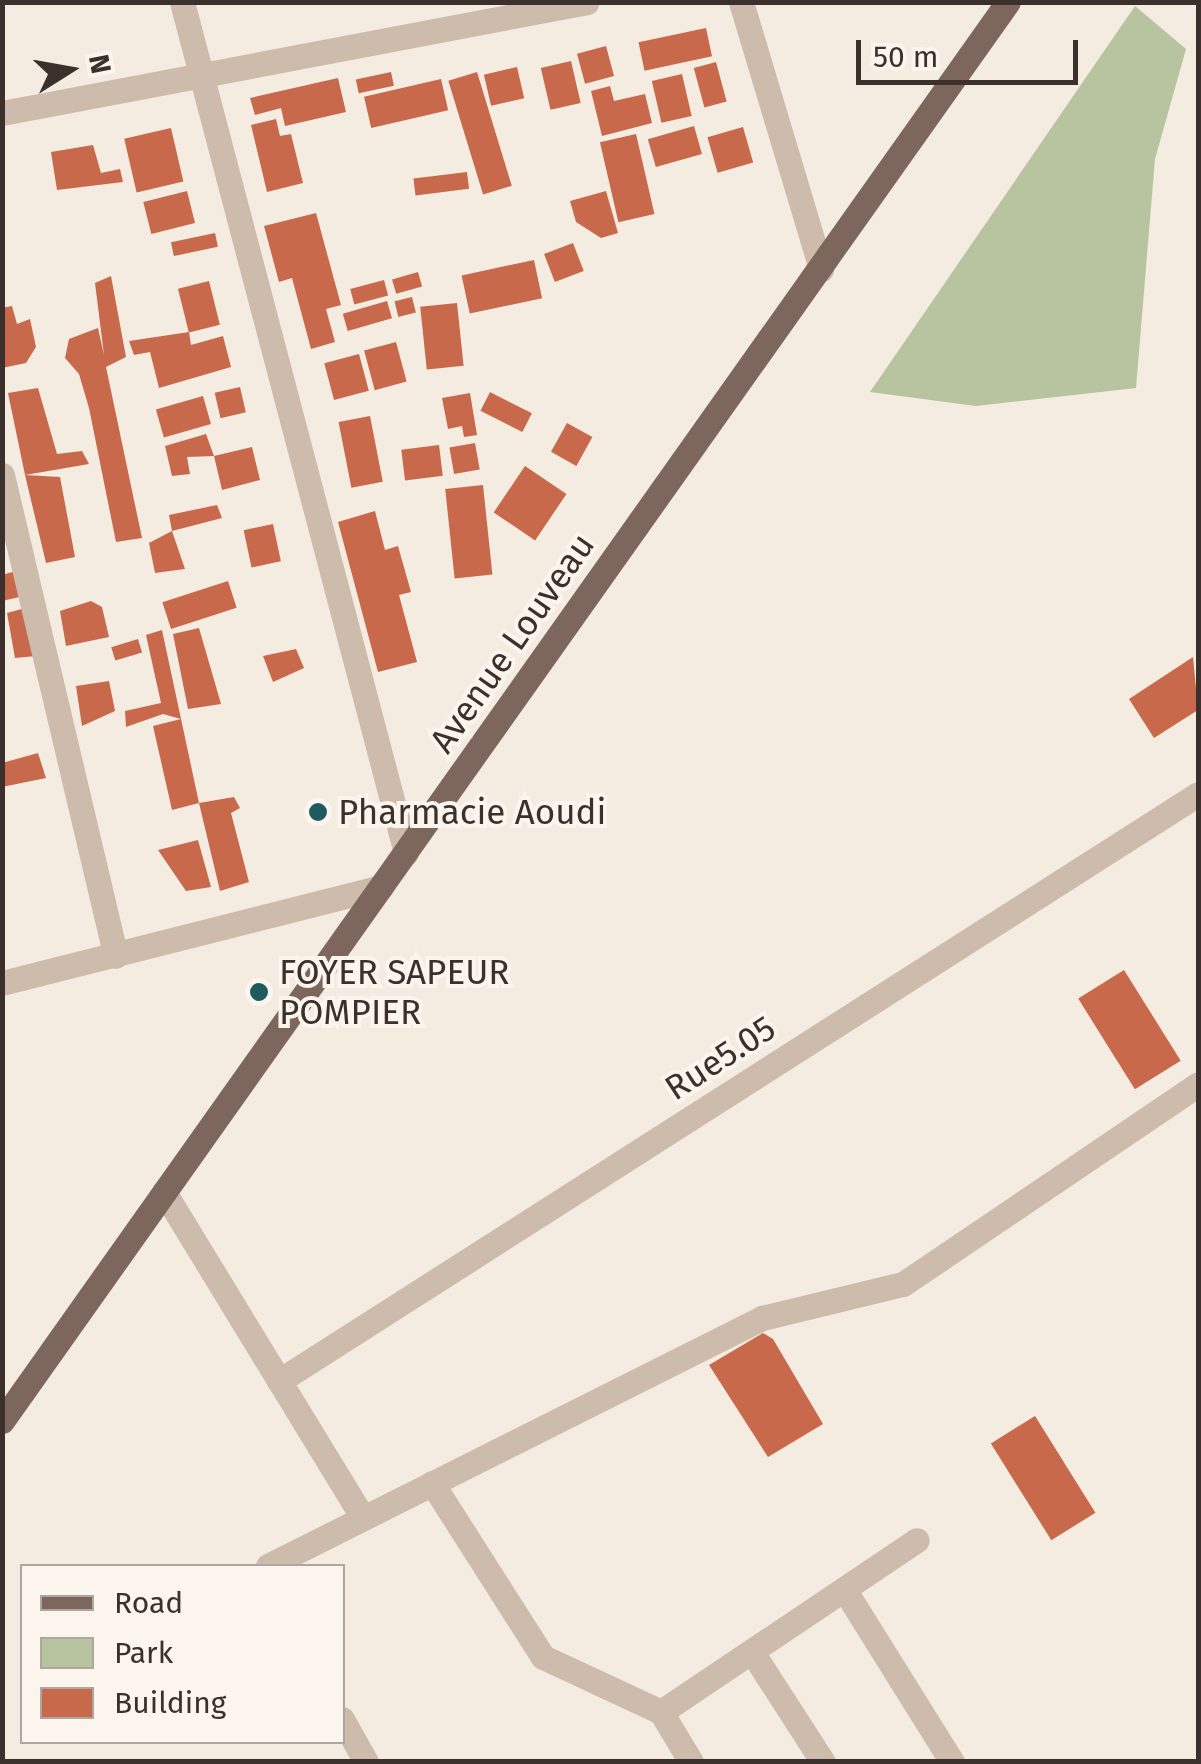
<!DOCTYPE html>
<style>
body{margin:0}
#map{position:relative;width:1201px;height:1764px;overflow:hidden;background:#f4ebe1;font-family:"Fira Sans",sans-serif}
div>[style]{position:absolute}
.green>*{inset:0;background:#b8c4a0}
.building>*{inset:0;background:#c8694b;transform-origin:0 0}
.minor>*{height:25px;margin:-12.5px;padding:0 12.5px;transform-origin:12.5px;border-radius:12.5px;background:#cdbbac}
.major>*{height:25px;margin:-12.5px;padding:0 12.5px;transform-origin:12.5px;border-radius:12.5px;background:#7d675c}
.dots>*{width:28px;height:28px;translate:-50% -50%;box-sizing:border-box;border:5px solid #fbf5ee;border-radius:50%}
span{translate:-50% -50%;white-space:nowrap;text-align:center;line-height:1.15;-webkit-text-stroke:8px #fbf5ee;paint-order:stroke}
.street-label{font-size:35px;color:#3b302b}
.poi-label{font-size:35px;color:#3b302b}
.left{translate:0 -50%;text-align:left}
.frame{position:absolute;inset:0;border:5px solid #3b302b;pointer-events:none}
.legend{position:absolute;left:20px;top:1564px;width:325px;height:180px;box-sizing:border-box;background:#fbf5ee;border:2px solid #aea6a0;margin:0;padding:12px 18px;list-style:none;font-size:30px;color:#3b302b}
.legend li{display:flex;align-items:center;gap:20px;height:50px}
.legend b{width:50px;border:2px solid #aea6a0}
.north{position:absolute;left:20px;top:20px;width:100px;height:100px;-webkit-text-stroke:8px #fbf5ee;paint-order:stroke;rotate:79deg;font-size:28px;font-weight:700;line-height:40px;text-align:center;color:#3b302b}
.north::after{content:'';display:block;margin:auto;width:35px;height:45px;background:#3b302b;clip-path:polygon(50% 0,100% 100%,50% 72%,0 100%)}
.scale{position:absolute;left:856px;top:40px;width:222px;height:45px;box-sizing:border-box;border:5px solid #3b302b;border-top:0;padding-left:12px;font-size:30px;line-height:35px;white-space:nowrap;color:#3b302b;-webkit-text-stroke:8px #fbf5ee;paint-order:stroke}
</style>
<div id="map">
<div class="green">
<i style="clip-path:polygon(1135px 6px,1186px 49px,1155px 159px,1136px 388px,976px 406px,870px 392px)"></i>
</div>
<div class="building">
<i style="left:706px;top:28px;width:29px;height:69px;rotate:78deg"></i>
<i style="left:606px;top:46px;width:31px;height:30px;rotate:75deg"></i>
<i style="left:571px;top:61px;width:43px;height:31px;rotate:77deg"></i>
<i style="left:716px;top:62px;width:41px;height:23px;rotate:75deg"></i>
<i style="left:517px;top:67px;width:32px;height:34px;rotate:77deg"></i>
<i style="left:391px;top:72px;width:14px;height:36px;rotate:78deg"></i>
<i style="left:477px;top:72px;width:119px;height:30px;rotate:73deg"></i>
<i style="left:682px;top:74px;width:43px;height:31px;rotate:77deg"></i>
<i style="clip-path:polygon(338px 78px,346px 112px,285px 126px,281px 108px,255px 115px,250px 98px)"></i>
<i style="left:441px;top:79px;width:32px;height:79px;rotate:77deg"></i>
<i style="clip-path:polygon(610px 86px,614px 101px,645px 94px,652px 123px,602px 136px,591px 91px)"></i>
<i style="clip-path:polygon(276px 119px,280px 136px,291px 134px,303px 183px,267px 192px,251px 125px)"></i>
<i style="left:694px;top:126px;width:29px;height:48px;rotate:74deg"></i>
<i style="left:743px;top:127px;width:37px;height:37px;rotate:74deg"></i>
<i style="left:171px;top:128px;width:55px;height:48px;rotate:77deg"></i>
<i style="left:636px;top:134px;width:82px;height:37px;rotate:77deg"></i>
<i style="clip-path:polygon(93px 145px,101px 173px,120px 169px,123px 182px,57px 190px,51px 152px)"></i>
<i style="left:467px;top:172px;width:17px;height:54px;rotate:83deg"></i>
<i style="left:187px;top:191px;width:33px;height:45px;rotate:76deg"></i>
<i style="clip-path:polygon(606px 191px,618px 233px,601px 238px,576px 222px,570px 201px)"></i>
<i style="clip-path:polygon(316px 213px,341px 305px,326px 309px,335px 342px,311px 349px,292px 278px,279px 282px,264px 226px)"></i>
<i style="left:215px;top:233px;width:14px;height:45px;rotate:78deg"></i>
<i style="left:573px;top:243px;width:30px;height:31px;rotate:69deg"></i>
<i style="left:534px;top:260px;width:39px;height:74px;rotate:78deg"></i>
<i style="left:418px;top:272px;width:15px;height:27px;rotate:74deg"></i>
<i style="clip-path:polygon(111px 276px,126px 357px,106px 367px,142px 538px,116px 542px,89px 408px,79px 374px,65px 358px,69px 339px,98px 328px,104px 355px,95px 283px)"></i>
<i style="left:384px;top:280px;width:16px;height:35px;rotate:75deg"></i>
<i style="left:209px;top:281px;width:45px;height:32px;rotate:76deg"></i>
<i style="left:412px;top:297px;width:16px;height:18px;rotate:76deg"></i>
<i style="left:387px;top:301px;width:18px;height:46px;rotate:74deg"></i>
<i style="left:457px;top:303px;width:63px;height:37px;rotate:84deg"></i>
<i style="clip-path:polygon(12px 306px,17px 324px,30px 319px,36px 347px,26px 363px,2px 368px,2px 308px)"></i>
<i style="clip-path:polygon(189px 332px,191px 345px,223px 336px,231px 367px,159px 388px,150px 352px,134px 355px,129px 341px)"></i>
<i style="left:396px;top:342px;width:41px;height:33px;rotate:75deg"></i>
<i style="left:359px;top:354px;width:38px;height:36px;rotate:75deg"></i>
<i style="left:240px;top:387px;width:26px;height:26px;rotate:77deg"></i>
<i style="clip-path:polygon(38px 388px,57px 454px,82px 451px,89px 464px,25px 475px,60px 477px,75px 557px,46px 563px,25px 475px,8px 393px)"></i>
<i style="left:490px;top:392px;width:47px;height:21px;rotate:27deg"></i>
<i style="clip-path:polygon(470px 393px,477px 435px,464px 437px,462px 426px,448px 429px,442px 398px)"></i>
<i style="left:203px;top:396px;width:29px;height:49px;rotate:74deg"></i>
<i style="left:370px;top:416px;width:67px;height:32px;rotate:79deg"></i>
<i style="left:567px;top:423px;width:29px;height:33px;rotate:29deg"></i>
<i style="clip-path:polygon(206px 434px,214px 456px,252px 447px,260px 480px,222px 490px,214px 456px,187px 457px,190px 474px,172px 476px,165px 446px)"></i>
<i style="left:475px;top:443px;width:27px;height:26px;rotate:80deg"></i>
<i style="left:439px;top:445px;width:31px;height:38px;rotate:83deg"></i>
<i style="left:525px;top:466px;width:50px;height:56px;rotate:34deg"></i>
<i style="left:483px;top:485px;width:90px;height:38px;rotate:84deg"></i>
<i style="clip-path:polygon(217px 505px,222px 518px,172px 531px,169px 515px)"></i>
<i style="clip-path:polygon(375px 511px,385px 550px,398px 546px,411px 592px,399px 595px,417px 662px,378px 672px,338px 522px)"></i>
<i style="left:273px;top:524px;width:38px;height:30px;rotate:78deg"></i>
<i style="clip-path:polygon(172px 531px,185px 569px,155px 573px,149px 543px)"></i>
<i style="clip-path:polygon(16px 571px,24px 596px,2px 601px,2px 575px)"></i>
<i style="left:228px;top:581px;width:28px;height:69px;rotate:72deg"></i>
<i style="clip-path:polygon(91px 601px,102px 607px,109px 637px,66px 646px,60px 611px)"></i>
<i style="clip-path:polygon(25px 608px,36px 656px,15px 658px,7px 613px)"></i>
<i style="clip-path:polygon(199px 628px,221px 704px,188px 709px,173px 634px)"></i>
<i style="clip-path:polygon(162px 630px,199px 803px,172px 810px,153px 726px,181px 719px,163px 714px,126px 727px,125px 711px,161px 703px,146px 635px)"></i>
<i style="left:138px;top:639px;width:14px;height:28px;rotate:73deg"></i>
<i style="clip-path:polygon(296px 649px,304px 668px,273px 682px,263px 656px)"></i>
<i style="clip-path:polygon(1193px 657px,1198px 710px,1154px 738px,1129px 699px)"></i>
<i style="clip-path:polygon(109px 681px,115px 711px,82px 726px,76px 686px)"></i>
<i style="clip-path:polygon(38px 753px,46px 778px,2px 787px,2px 763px)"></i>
<i style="clip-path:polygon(234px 797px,240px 808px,231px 813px,249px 882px,220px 891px,199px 803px)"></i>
<i style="clip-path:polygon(198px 840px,211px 887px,186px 891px,158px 850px)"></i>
<i style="left:1124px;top:970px;width:107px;height:54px;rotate:58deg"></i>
<i style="clip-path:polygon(763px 1333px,773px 1339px,823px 1424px,768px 1457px,709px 1365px)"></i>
<i style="left:1035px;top:1416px;width:114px;height:52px;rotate:58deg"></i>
</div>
<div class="minor">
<i style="left:182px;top:2px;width:880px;rotate:75.25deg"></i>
<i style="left:741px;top:2px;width:279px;rotate:73.3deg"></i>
<i style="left:2px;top:113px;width:595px;rotate:-10.74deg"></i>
<i style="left:2px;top:475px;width:494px;rotate:76.7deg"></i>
<i style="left:2px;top:983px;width:391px;rotate:-14.2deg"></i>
<i style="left:164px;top:1192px;width:382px;rotate:58.6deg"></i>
<i style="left:279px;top:1381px;width:1090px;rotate:-32.57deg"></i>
<i style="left:432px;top:1483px;width:206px;rotate:57.5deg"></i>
<i style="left:543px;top:1657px;width:130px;rotate:25deg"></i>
<i style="left:661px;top:1712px;width:58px;rotate:59deg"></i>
<i style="left:268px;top:1566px;width:553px;rotate:-26.66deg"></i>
<i style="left:762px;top:1318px;width:145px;rotate:-13.6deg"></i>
<i style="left:903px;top:1284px;width:356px;rotate:-34.1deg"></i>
<i style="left:844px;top:1589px;width:204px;rotate:58deg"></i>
<i style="left:752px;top:1652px;width:131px;rotate:57.2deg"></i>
<i style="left:661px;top:1712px;width:308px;rotate:-33.9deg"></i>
<i style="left:342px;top:1719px;width:49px;rotate:60.8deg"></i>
</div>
<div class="major">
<i style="left:2px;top:1421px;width:1739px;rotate:-54.67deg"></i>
</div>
<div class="dots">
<i style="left:318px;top:812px;background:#1f5a5e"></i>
<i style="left:259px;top:992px;background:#1f5a5e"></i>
</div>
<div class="street-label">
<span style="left:512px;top:643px;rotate:-55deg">Avenue Louveau</span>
<span style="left:720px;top:1058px;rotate:-33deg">Rue5.05</span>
</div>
<div class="poi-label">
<span class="left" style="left:338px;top:812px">Pharmacie Aoudi</span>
<span class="left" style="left:279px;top:992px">FOYER SAPEUR<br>POMPIER</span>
</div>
<div class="frame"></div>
<ul class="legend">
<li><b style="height:12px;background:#7d675c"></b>Road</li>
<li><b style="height:28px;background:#b8c4a0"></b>Park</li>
<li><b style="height:28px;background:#c8694b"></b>Building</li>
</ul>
<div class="north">N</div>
<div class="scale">50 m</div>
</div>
